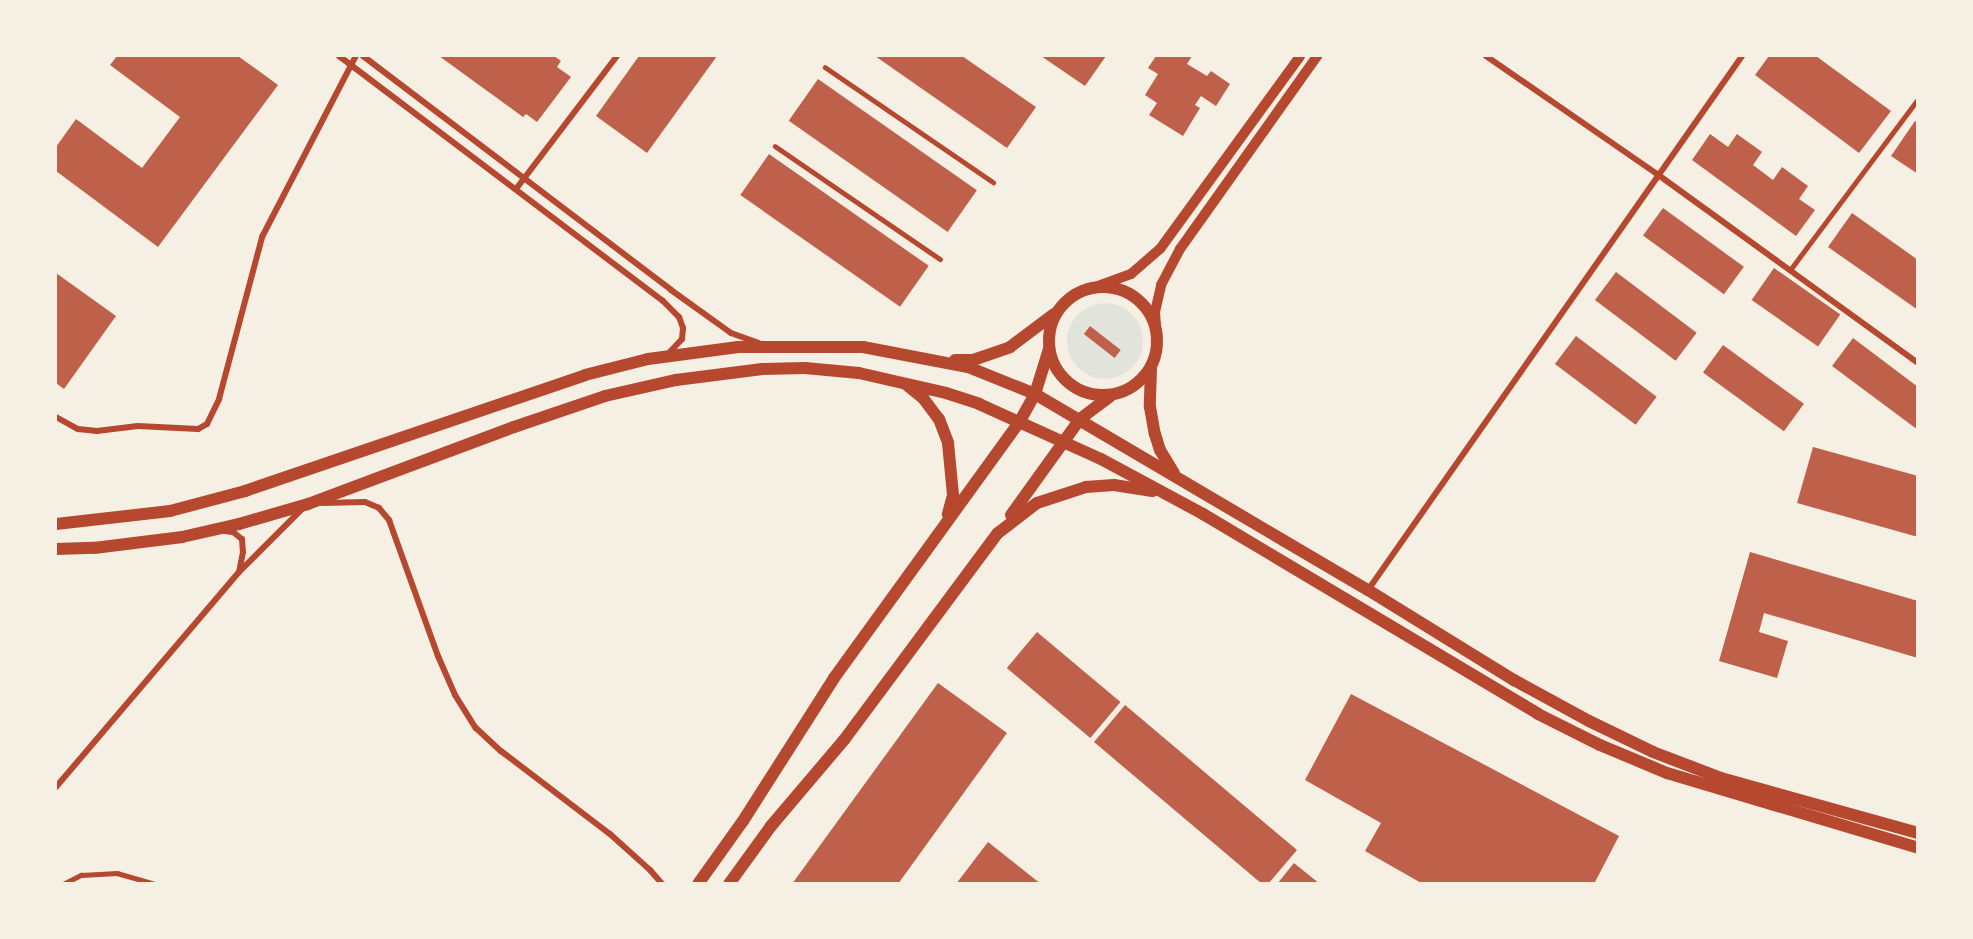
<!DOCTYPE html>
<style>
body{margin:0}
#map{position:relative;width:1973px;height:939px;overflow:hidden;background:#f6efe4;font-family:Poppins,sans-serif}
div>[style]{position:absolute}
.green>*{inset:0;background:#e2e4dc}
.round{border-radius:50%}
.building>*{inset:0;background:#bf614a;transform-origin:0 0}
.service>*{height:4.5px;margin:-2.25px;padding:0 2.25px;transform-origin:2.25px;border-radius:2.25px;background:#b5482f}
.minor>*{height:6px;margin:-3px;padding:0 3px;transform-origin:3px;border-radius:3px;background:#b5482f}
.tertiary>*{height:10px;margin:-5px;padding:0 5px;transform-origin:5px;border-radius:5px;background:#b5482f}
.secondary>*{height:12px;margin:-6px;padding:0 6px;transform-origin:6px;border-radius:6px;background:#b5482f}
.secondary>.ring{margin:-6px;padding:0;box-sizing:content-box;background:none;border:12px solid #b5482f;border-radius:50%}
span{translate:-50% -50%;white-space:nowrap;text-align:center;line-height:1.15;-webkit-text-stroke:6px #f6efe4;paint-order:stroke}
.frame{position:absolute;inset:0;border:57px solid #f6efe4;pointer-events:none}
</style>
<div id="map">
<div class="green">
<i class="round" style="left:1067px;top:303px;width:76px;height:76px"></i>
</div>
<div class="building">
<i style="clip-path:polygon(117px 56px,238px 56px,278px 85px,158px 247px,56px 171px,56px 147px,76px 119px,142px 168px,180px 117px,110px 65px)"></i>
<i style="clip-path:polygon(439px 56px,554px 56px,561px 61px,557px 67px,571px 77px,537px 122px,526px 114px,523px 117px)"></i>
<i style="clip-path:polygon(639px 56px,717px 56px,647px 153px,596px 116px)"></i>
<i style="clip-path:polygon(875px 56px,962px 56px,1036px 107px,1007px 148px)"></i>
<i style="clip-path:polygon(1041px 56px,1106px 56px,1085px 86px)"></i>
<i style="clip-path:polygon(1156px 56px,1192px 56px,1187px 64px,1207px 76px,1211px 71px,1230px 84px,1216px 106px,1201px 96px,1195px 105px,1200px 108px,1183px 136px,1149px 115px,1157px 103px,1145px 95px,1158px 74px,1148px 68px)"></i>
<i style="clip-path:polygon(1769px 56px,1816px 56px,1891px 111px,1859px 153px,1755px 75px)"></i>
<i style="left:818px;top:79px;width:194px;height:51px;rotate:35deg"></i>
<i style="clip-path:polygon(1915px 121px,1918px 123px,1918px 174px,1891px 156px)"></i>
<i style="clip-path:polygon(1710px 134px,1728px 147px,1737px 134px,1762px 152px,1753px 165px,1773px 180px,1782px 167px,1808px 186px,1799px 199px,1815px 210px,1796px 236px,1692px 160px)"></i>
<i style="left:769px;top:154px;width:195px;height:50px;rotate:35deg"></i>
<i style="left:1663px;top:208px;width:100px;height:34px;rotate:36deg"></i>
<i style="clip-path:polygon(1852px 213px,1918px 260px,1918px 310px,1828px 247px)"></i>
<i style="left:1774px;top:268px;width:81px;height:39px;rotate:35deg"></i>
<i style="left:1616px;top:272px;width:101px;height:35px;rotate:37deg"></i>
<i style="clip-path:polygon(56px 273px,116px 316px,64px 389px,56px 383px)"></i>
<i style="left:1090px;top:326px;width:39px;height:10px;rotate:38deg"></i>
<i style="left:1576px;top:336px;width:101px;height:35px;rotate:37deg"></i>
<i style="clip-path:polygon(1853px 338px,1918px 387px,1918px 430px,1832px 366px)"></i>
<i style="left:1723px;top:345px;width:100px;height:34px;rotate:36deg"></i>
<i style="clip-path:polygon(1813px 447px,1918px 476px,1918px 537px,1797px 503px)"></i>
<i style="clip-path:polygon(1750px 552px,1918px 601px,1918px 658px,1764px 613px,1759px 632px,1788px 641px,1777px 678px,1719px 661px)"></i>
<i style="left:1037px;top:632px;width:109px;height:47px;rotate:40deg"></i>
<i style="clip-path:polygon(938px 683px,1007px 733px,898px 884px,792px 884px)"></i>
<i style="clip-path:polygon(1351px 694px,1619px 836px,1594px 884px,1423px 884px,1365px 851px,1381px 823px,1305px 780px)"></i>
<i style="clip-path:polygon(1125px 705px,1297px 850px,1268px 884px,1262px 884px,1094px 742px)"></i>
<i style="clip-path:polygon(988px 842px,1041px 884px,956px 884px)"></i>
<i style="clip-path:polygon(1294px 863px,1320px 884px,1277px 884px)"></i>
</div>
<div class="service">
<i style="left:825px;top:67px;width:204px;rotate:34.4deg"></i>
<i style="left:775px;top:146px;width:200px;rotate:34.4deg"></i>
<i style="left:1790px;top:270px;width:214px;rotate:-53.2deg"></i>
<i style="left:63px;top:884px;width:20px;rotate:-27deg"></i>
<i style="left:81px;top:875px;width:36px;rotate:-3deg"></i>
<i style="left:117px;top:873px;width:40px;rotate:16deg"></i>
</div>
<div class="minor">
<i style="left:339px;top:56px;width:406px;rotate:37.1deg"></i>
<i style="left:663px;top:301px;width:23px;rotate:45deg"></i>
<i style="left:679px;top:317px;width:12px;rotate:70deg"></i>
<i style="left:683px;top:328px;width:11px;rotate:95deg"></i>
<i style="left:682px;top:339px;width:22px;rotate:133deg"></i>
<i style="left:363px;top:56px;width:387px;rotate:37.2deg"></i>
<i style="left:671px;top:290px;width:74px;rotate:35.6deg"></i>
<i style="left:731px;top:333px;width:29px;rotate:20deg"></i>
<i style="left:1486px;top:56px;width:208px;rotate:34.6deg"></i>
<i style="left:1657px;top:174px;width:322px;rotate:35.9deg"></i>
<i style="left:516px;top:189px;width:167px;rotate:-52.8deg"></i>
<i style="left:56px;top:417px;width:25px;rotate:29deg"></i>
<i style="left:78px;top:429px;width:19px;rotate:6deg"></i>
<i style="left:97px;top:431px;width:41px;rotate:-7deg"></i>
<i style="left:138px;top:426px;width:60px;rotate:2.9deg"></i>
<i style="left:198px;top:429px;width:10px;rotate:-29deg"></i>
<i style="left:207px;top:424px;width:28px;rotate:-64deg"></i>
<i style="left:219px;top:399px;width:168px;rotate:-75.1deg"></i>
<i style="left:262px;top:237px;width:204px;rotate:-62.6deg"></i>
<i style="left:322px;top:503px;width:43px;rotate:-1.3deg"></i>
<i style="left:365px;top:502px;width:15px;rotate:23deg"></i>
<i style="left:379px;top:508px;width:16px;rotate:50deg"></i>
<i style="left:389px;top:520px;width:145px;rotate:70.2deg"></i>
<i style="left:438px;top:656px;width:43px;rotate:66.4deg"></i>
<i style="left:455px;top:695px;width:39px;rotate:58deg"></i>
<i style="left:476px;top:728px;width:34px;rotate:43deg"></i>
<i style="left:501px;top:751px;width:137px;rotate:37.3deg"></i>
<i style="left:610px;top:834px;width:54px;rotate:42deg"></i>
<i style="left:650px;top:870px;width:18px;rotate:49deg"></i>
<i style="left:225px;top:531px;width:8px;rotate:7deg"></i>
<i style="left:233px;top:532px;width:11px;rotate:38deg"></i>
<i style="left:242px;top:539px;width:13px;rotate:86deg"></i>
<i style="left:243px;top:552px;width:20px;rotate:101deg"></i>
<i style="left:1368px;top:590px;width:652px;rotate:-54.99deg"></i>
<i style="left:56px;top:787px;width:282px;rotate:-49.6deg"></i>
<i style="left:239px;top:572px;width:89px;rotate:-45deg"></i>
</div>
<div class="tertiary">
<i style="left:1098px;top:286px;width:35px;rotate:-20deg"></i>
<i style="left:1131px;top:274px;width:38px;rotate:-41deg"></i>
<i style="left:1160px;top:249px;width:238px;rotate:-54deg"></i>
<i style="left:1156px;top:326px;width:14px;rotate:-94deg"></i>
<i style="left:1155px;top:312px;width:28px;rotate:-77deg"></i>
<i style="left:1161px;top:285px;width:41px;rotate:-62.2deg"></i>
<i style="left:1180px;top:249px;width:237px;rotate:-54.6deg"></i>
</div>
<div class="secondary">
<i class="ring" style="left:1049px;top:287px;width:96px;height:96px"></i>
<i style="left:955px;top:360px;width:18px"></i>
<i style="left:973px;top:360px;width:39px;rotate:-19deg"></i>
<i style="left:1010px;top:347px;width:55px;rotate:-36.9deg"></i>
<i style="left:1151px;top:369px;width:38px;rotate:92deg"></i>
<i style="left:1150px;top:407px;width:27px;rotate:80deg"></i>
<i style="left:1155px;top:434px;width:17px;rotate:73deg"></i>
<i style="left:1160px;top:450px;width:27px;rotate:59deg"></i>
<i style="left:907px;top:385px;width:21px;rotate:39deg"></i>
<i style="left:923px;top:398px;width:26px;rotate:53deg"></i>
<i style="left:939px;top:419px;width:26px;rotate:69deg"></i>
<i style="left:948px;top:443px;width:52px;rotate:84.5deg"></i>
<i style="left:953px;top:495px;width:20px;rotate:105deg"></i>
<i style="left:1011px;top:515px;width:118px;rotate:-54.3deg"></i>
<i style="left:1080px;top:419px;width:38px;rotate:-37deg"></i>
<i style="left:56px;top:524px;width:115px;rotate:-6.5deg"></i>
<i style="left:170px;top:511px;width:78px;rotate:-14.9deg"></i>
<i style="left:245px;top:491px;width:359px;rotate:-18.8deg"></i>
<i style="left:585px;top:375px;width:65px;rotate:-14.3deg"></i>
<i style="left:648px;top:359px;width:91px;rotate:-7.6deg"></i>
<i style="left:738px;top:347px;width:125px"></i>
<i style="left:863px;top:347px;width:107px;rotate:10.8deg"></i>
<i style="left:968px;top:367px;width:72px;rotate:21.9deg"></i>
<i style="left:1035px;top:394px;width:386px;rotate:30.5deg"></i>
<i style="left:1368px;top:590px;width:172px;rotate:31.7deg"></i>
<i style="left:1514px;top:680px;width:85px;rotate:28.7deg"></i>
<i style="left:1589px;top:721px;width:71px;rotate:25.8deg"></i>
<i style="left:1653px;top:752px;width:73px;rotate:20.9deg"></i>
<i style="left:1721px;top:778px;width:205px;rotate:15.6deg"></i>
<i style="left:56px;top:549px;width:38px;rotate:-2deg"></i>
<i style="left:94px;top:548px;width:89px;rotate:-7.1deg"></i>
<i style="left:182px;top:537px;width:58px;rotate:-12.8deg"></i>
<i style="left:239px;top:524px;width:72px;rotate:-16.2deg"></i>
<i style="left:308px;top:504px;width:220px;rotate:-20.5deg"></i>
<i style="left:514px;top:427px;width:96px;rotate:-18.8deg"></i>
<i style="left:605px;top:396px;width:73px;rotate:-12.7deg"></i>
<i style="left:676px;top:380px;width:87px;rotate:-7.3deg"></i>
<i style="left:762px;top:369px;width:43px;rotate:-1.3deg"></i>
<i style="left:805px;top:368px;width:54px;rotate:5.3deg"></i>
<i style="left:859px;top:373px;width:89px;rotate:12.9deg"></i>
<i style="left:946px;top:393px;width:35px;rotate:18deg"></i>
<i style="left:979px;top:404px;width:134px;rotate:24.3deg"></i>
<i style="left:1101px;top:459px;width:116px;rotate:28.3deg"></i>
<i style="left:1203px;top:514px;width:390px;rotate:30.8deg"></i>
<i style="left:1538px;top:714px;width:69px;rotate:26.6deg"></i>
<i style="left:1600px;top:745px;width:73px;rotate:22.7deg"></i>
<i style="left:1667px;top:773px;width:262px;rotate:16.6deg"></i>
<i style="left:698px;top:884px;width:77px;rotate:-54.5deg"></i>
<i style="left:743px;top:821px;width:169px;rotate:-57.5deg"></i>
<i style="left:834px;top:678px;width:317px;rotate:-54.1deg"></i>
<i style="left:1020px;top:421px;width:31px;rotate:-61deg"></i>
<i style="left:1035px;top:394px;width:47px;rotate:-72.7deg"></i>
<i style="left:729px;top:884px;width:72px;rotate:-54.1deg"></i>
<i style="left:771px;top:826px;width:113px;rotate:-49.7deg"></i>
<i style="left:844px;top:740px;width:258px;rotate:-53.4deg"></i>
<i style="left:998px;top:533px;width:49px;rotate:-37.6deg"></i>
<i style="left:1037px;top:503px;width:52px;rotate:-18.1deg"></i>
<i style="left:1086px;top:487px;width:28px;rotate:-4deg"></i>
<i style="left:1114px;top:485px;width:39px;rotate:9deg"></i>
</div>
<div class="frame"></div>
</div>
